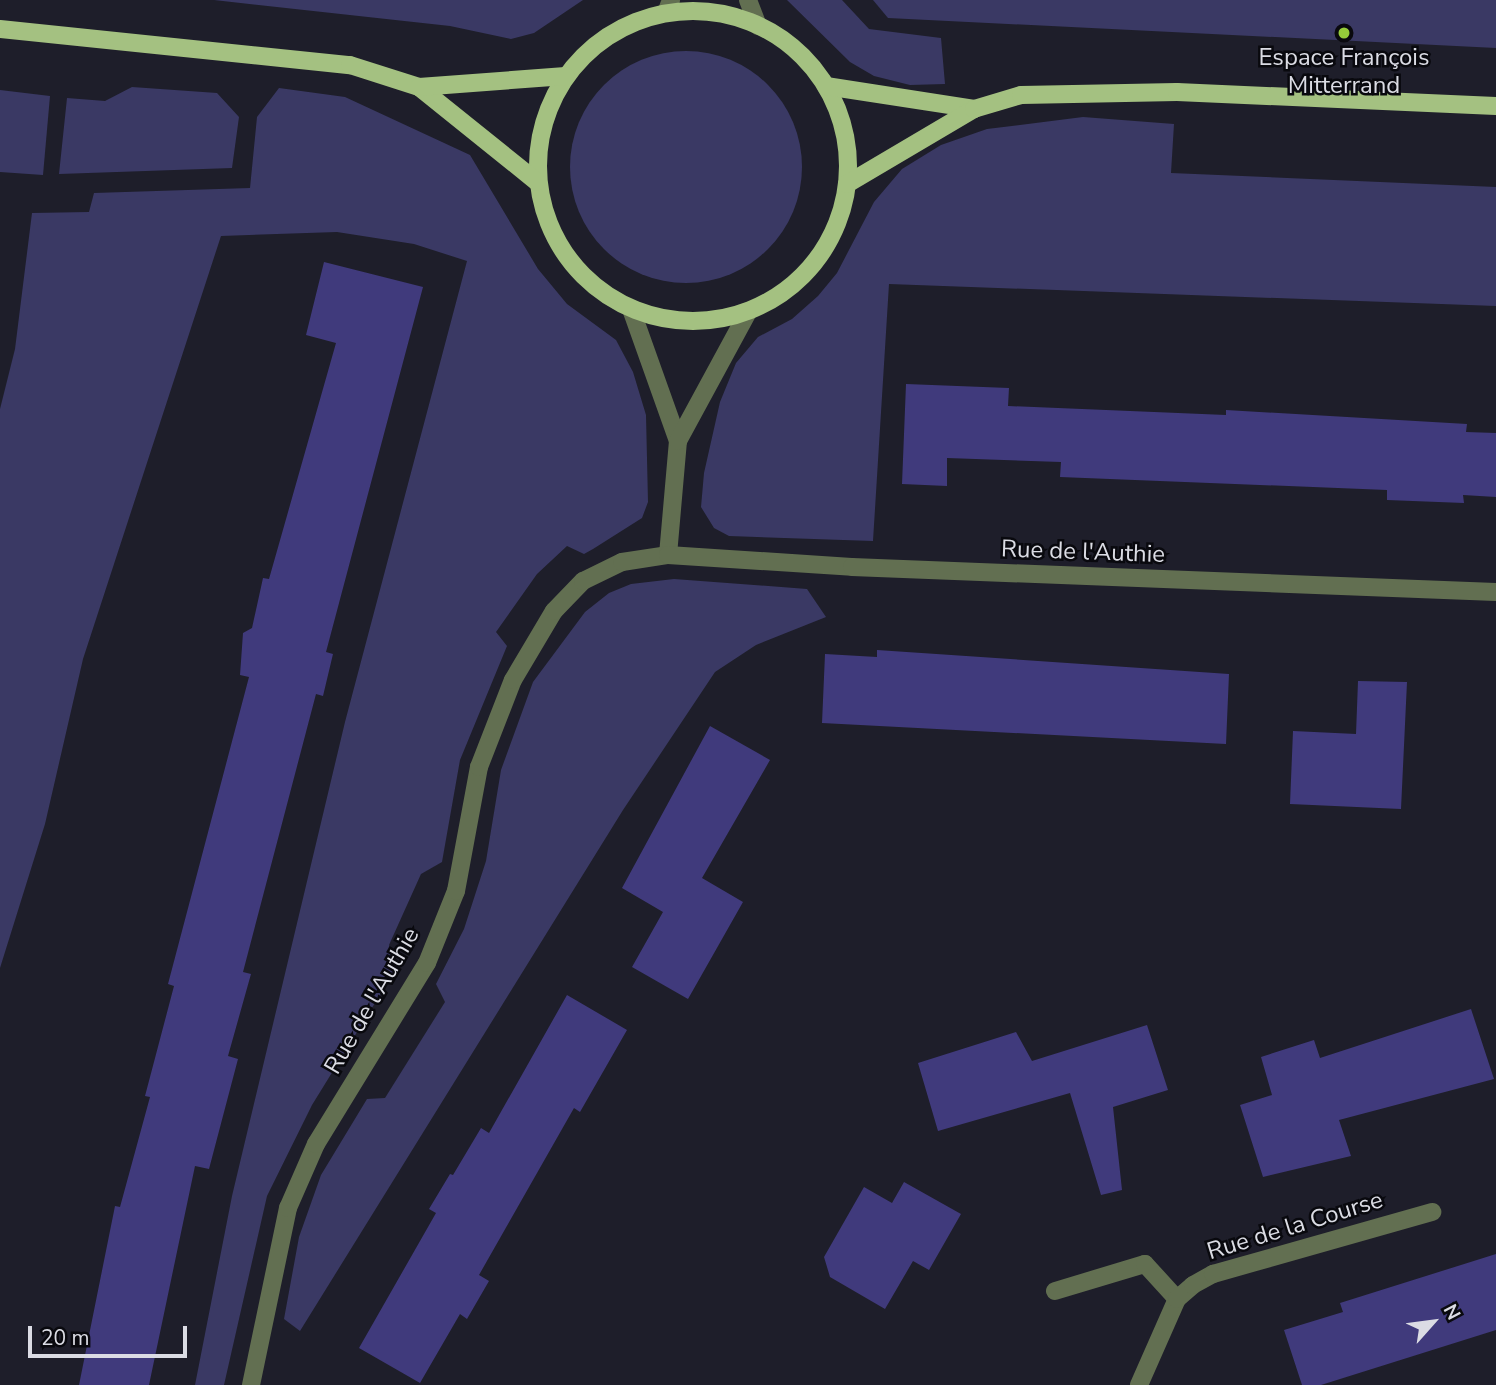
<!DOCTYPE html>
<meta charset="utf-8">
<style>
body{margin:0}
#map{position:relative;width:1496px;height:1385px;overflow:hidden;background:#1e1e2a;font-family:"Nunito Sans",sans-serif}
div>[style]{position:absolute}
.green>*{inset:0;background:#3a3964}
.round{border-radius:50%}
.building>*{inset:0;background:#403a7c}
.minor>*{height:18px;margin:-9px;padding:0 9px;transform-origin:9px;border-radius:9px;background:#626f51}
.major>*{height:18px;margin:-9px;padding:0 9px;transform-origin:9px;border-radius:9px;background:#a4c181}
.major>.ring{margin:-9px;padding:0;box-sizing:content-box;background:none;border:18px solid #a4c181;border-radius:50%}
.dots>*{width:19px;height:19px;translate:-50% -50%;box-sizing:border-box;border:4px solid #09090e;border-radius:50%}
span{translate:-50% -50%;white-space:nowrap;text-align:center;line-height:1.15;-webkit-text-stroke:5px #09090e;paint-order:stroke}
.poi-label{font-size:24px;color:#dbdce4}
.street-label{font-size:24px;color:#dbdce4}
.north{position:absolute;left:1398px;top:1287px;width:70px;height:70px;-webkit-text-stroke:5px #09090e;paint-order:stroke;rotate:62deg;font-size:19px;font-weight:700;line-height:28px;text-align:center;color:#dbdce4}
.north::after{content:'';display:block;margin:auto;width:24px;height:32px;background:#dbdce4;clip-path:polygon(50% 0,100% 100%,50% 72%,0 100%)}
.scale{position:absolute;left:28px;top:1326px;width:159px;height:32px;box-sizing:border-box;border:4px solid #dbdce4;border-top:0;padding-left:9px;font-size:21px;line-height:24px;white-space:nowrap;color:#dbdce4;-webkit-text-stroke:5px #09090e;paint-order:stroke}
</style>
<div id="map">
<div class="green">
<i style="clip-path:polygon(214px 0,583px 0,534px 33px,511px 39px,450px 26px)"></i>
<i style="clip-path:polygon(787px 0,842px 0,869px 29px,941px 38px,945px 84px,910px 85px,874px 76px,850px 62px)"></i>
<i style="clip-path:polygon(873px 0,1496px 0,1496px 48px,888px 18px)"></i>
<i class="round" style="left:570px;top:51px;width:232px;height:232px"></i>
<i style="clip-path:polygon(132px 87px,217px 93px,239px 117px,232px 168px,59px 174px,67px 98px,105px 101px)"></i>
<i style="clip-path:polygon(279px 88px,345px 97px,470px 155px,538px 269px,567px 304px,616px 340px,633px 372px,646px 415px,648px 502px,642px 518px,593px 549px,584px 554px,567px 546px,537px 574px,496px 632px,507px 646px,460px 760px,442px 862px,421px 874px,389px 945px,396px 969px,312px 1105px,267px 1196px,224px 1385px,195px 1385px,232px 1196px,345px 722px,467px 261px,414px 244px,337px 232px,221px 236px,83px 659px,45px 824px,0 968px,0 409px,15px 349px,32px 213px,89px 212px,94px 193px,250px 188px,257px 117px)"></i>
<i style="clip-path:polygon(0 90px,50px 96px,43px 175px,0 172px)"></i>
<i style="clip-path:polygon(1083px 117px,1174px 124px,1171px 173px,1496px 187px,1496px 306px,889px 284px,873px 541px,729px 536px,714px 528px,701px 507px,704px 473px,720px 402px,736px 363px,758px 337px,792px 319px,818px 296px,837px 273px,874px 202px,902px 169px,941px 145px,987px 129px)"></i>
<i style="clip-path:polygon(674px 579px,807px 589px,826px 617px,756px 645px,715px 672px,623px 810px,300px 1331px,284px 1319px,299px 1237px,321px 1175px,367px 1099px,385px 1098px,445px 1002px,436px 984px,464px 929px,486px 861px,501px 770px,533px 682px,585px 612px,609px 593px,631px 584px)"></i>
</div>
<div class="building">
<i style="clip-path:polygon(324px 262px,423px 287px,326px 652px,333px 654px,323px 696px,316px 694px,243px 972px,251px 974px,228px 1056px,238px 1059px,209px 1169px,195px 1166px,149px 1385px,79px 1385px,115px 1206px,120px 1207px,150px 1097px,145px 1096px,174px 986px,168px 984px,249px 677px,240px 675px,243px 633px,252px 628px,263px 578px,269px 579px,336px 343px,306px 335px)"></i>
<i style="clip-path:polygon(906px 384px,1009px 388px,1008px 406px,1226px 415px,1226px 410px,1467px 424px,1466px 432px,1496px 433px,1496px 497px,1463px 495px,1464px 503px,1387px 500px,1387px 490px,1060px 477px,1061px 462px,947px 458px,947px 486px,902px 484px)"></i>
<i style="clip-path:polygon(877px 650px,1229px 674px,1226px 744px,822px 723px,825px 654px,877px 657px)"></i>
<i style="clip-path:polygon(1358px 681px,1407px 682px,1401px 809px,1290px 804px,1293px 731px,1356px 734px)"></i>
<i style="clip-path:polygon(710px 726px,770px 760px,702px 878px,743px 902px,688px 999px,632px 967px,663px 912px,622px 888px)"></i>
<i style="clip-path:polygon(567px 995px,627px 1030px,580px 1112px,574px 1108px,479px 1275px,489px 1281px,467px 1319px,460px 1314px,420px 1383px,359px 1348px,436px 1213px,429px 1209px,450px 1174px,453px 1175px,481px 1128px,489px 1133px)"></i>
<i style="clip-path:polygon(1471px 1009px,1494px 1079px,1339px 1120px,1351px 1156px,1263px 1177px,1240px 1105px,1272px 1095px,1261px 1057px,1314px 1040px,1320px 1058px)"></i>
<i style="clip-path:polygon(1147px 1025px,1168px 1090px,1113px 1107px,1122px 1190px,1101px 1195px,1070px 1093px,938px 1131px,918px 1063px,1016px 1032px,1032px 1061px)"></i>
<i style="clip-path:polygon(904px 1182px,961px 1214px,929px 1270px,913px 1261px,885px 1309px,830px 1277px,824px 1257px,864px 1187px,892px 1203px)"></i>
<i style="clip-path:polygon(1496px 1254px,1496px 1330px,1321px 1385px,1302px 1385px,1284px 1330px,1343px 1312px,1340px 1303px)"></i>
</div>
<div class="minor">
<i style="left:748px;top:0;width:28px;rotate:69deg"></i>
<i style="left:666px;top:13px;width:14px;rotate:-69deg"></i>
<i style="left:631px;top:309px;width:140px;rotate:70.4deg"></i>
<i style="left:668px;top:555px;width:114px;rotate:-85deg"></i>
<i style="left:678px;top:441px;width:145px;rotate:-61.5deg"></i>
<i style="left:1055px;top:1291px;width:94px;rotate:-16.7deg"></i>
<i style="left:1145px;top:1264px;width:47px;rotate:47.6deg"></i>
<i style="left:251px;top:1385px;width:181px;rotate:-78.2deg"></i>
<i style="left:288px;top:1208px;width:70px;rotate:-66.4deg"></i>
<i style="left:316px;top:1144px;width:212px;rotate:-58.5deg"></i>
<i style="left:427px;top:963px;width:78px;rotate:-68.1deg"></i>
<i style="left:456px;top:891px;width:126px;rotate:-79.5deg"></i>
<i style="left:479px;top:767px;width:93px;rotate:-68.7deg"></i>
<i style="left:513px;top:680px;width:80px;rotate:-59.3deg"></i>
<i style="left:554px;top:611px;width:42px;rotate:-46deg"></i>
<i style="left:583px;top:581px;width:43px;rotate:-26deg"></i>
<i style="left:622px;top:562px;width:47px;rotate:-8.7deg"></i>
<i style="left:668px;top:555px;width:184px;rotate:3.7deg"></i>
<i style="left:852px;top:567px;width:644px;rotate:2.22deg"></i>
<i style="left:1139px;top:1385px;width:94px;rotate:-66.2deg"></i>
<i style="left:1177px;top:1299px;width:21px;rotate:-41deg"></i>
<i style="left:1193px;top:1285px;width:23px;rotate:-29deg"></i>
<i style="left:1213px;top:1274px;width:228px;rotate:-15.8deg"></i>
</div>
<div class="major">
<i class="ring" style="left:538px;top:11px;width:292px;height:292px"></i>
<i style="left:0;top:29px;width:352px;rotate:5.9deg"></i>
<i style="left:350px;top:65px;width:72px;rotate:17.7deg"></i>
<i style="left:419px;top:87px;width:151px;rotate:38.8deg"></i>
<i style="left:826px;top:86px;width:150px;rotate:8.8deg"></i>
<i style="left:419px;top:87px;width:147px;rotate:-4.3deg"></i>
<i style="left:847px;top:184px;width:147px;rotate:-30.6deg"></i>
<i style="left:974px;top:109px;width:49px;rotate:-16.6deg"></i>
<i style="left:1021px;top:95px;width:156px;rotate:-1.1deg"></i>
<i style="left:1177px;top:92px;width:319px;rotate:2.5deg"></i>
</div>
<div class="dots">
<i style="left:1344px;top:33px;background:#95cc3a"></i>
</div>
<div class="poi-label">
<span style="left:1344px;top:72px">Espace François<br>Mitterrand</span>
</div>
<div class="street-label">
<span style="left:1083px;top:552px;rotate:2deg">Rue de l'Authie</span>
<span style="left:372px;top:1001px;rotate:-60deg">Rue de l'Authie</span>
<span style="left:1295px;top:1226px;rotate:-17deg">Rue de la Course</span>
</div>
<div class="north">N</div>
<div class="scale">20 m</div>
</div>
